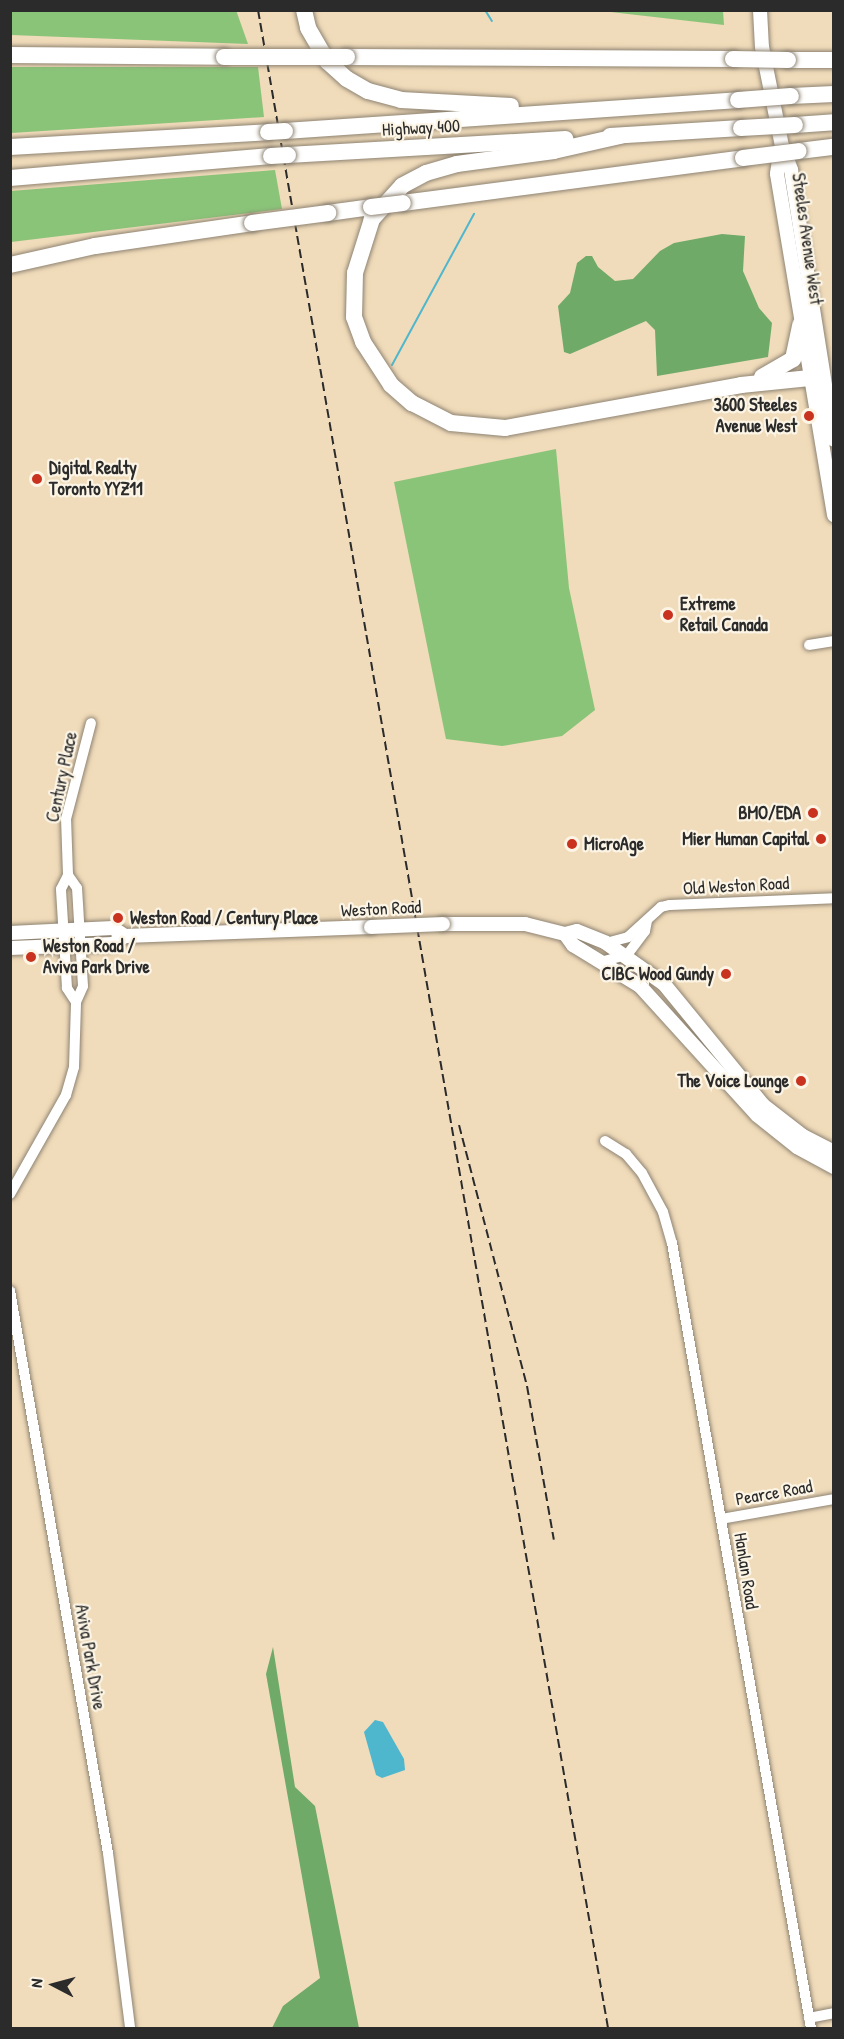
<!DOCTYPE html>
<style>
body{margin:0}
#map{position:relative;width:844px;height:2039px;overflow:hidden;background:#f0dbba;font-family:"Patrick Hand",sans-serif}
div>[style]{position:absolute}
.green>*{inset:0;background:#8ac479}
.forest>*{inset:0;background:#6faa69}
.water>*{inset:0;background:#4fb7cd}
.stream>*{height:2px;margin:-1px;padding:0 1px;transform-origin:1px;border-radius:1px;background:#4fb7cd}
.roads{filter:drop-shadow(0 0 2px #8e8372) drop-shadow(0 0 2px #8e8372)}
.minor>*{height:10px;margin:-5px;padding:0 5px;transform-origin:5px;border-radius:5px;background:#fff}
.major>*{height:14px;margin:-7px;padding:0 7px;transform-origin:7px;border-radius:7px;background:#fff}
.highway>*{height:16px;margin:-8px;padding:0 8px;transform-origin:8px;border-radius:8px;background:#fff}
.rail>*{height:2px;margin-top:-1px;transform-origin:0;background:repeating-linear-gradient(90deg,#2b2b2b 0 9px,transparent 0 13.5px)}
.bridges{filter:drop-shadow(0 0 2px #8e8372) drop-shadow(0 0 2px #8e8372)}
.major-bridge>*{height:14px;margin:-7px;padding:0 7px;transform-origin:7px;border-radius:7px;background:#fff}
.highway-bridge>*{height:16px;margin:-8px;padding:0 8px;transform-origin:8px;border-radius:8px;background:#fff}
.dots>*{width:16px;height:16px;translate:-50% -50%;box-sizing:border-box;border:3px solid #fcf5e5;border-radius:50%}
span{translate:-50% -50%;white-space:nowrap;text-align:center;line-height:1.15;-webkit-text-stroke:4.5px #fcf5e5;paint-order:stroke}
.street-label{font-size:18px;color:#2b2b2b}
.poi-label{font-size:18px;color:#2b2b2b;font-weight:700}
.right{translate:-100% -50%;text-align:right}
.left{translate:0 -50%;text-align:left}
.frame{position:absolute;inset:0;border:12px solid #2b2b2b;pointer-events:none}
.north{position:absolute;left:24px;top:1955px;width:60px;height:60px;-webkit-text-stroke:4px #fcf5e5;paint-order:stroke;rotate:276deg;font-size:16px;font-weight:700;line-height:24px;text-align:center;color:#2b2b2b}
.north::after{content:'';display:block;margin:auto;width:21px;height:27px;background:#2b2b2b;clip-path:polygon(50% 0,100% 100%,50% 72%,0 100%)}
</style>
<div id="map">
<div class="green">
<i style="clip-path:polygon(236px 10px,248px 44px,11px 35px,11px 11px)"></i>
<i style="clip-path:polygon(602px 11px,723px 11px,724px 25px)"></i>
<i style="clip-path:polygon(11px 67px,258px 67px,264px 117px,11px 133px)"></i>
<i style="clip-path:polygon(275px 170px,282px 209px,11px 242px,11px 191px)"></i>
<i style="clip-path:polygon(556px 449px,569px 588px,595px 710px,562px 736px,502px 746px,446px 739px,394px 482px)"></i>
</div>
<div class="forest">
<i style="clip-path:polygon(722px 234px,745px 236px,743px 271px,759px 308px,772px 323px,768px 357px,657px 376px,655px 330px,646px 321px,570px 354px,564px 352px,558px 306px,570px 293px,577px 263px,586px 256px,592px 256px,598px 267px,615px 281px,633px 279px,660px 251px,674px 243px)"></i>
<i style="clip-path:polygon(273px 1647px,295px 1787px,315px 1806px,359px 2028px,272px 2028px,283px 2006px,320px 1978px,266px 1674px)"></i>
</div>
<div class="water">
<i style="clip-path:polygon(375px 1720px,383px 1722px,404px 1759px,405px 1770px,382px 1778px,376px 1775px,364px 1732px)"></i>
</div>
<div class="stream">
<i style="left:485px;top:10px;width:13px;rotate:58deg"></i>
<i style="left:392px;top:365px;width:172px;rotate:-61.5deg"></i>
</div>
<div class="roads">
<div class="minor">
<i style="left:809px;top:645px;width:25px;rotate:-9deg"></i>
<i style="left:606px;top:943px;width:23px;rotate:-15deg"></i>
<i style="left:628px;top:937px;width:45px;rotate:-42.3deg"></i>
<i style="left:661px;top:907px;width:9px;rotate:-13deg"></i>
<i style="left:670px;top:905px;width:164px;rotate:-2.4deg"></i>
<i style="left:604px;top:961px;width:24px;rotate:-15deg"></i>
<i style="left:627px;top:955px;width:30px;rotate:-53deg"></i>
<i style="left:645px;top:931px;width:10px;rotate:-79deg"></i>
<i style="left:76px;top:1002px;width:17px;rotate:-123deg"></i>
<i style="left:67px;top:988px;width:99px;rotate:-93.5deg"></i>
<i style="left:61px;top:889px;width:16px;rotate:-63deg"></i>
<i style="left:68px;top:875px;width:56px;rotate:-92deg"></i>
<i style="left:66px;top:819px;width:99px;rotate:-75.4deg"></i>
<i style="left:605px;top:1141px;width:25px;rotate:32deg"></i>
<i style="left:626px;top:1154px;width:25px;rotate:50deg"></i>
<i style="left:642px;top:1173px;width:44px;rotate:61.7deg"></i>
<i style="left:663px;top:1212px;width:32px;rotate:74deg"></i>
<i style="left:672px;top:1243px;width:797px;rotate:79.96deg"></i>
<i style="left:10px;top:1194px;width:114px;rotate:-60.5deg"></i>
<i style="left:66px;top:1095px;width:29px;rotate:-74deg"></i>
<i style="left:74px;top:1067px;width:65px;rotate:-88.2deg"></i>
<i style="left:76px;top:1002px;width:17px;rotate:-66deg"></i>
<i style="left:83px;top:986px;width:98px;rotate:-93.5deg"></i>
<i style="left:77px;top:888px;width:16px;rotate:-125deg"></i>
<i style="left:10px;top:1291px;width:570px;rotate:80.11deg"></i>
<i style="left:108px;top:1853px;width:176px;rotate:82.8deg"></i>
<i style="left:721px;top:1519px;width:115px;rotate:-10deg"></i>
<i style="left:809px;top:2018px;width:25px;rotate:-11deg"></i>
</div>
<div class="major">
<i style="left:760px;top:10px;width:37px;rotate:87deg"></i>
<i style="left:762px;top:47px;width:101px;rotate:78.6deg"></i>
<i style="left:782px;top:146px;width:26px;rotate:69deg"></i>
<i style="left:791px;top:170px;width:273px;rotate:81deg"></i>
<i style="left:781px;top:148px;width:26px;rotate:99deg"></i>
<i style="left:777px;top:174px;width:346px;rotate:80.5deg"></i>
<i style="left:443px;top:924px;width:82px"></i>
<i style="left:525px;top:924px;width:41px;rotate:14deg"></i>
<i style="left:565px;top:934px;width:12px;rotate:-14deg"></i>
<i style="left:577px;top:931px;width:31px;rotate:22deg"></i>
<i style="left:606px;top:943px;width:71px;rotate:35.3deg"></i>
<i style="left:664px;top:984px;width:156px;rotate:50.7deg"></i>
<i style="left:763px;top:1105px;width:51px;rotate:37.8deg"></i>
<i style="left:803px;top:1136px;width:35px;rotate:27deg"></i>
<i style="left:10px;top:933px;width:103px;rotate:-2.8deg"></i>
<i style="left:113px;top:928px;width:14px;rotate:34deg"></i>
<i style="left:565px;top:934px;width:14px;rotate:54deg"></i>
<i style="left:573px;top:945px;width:79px;rotate:31.5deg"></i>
<i style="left:640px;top:986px;width:174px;rotate:47.8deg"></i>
<i style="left:757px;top:1115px;width:51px;rotate:38.7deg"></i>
<i style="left:797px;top:1147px;width:42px;rotate:28.4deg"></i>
<i style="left:10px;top:948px;width:103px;rotate:-2.2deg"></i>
<i style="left:113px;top:944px;width:14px;rotate:-34deg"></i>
<i style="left:125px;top:936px;width:246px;rotate:-2.1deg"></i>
</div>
<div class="highway">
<i style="left:304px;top:10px;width:18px;rotate:77deg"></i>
<i style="left:308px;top:28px;width:39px;rotate:60deg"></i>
<i style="left:328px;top:62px;width:25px;rotate:42deg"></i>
<i style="left:347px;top:79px;width:24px;rotate:30deg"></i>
<i style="left:368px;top:91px;width:34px;rotate:15deg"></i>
<i style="left:401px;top:100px;width:110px;rotate:3.1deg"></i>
<i style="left:10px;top:55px;width:214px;rotate:0.5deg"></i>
<i style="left:347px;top:57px;width:386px;rotate:0.3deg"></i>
<i style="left:788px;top:60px;width:46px"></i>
<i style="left:791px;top:96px;width:43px;rotate:-2.7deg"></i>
<i style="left:795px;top:125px;width:39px;rotate:-4deg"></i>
<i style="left:285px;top:131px;width:454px;rotate:-3.9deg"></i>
<i style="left:610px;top:136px;width:131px;rotate:-3.5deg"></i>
<i style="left:620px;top:136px;width:68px;rotate:167.2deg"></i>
<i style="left:554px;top:151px;width:98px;rotate:172.4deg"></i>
<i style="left:457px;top:164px;width:32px;rotate:164deg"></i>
<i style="left:426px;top:173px;width:27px;rotate:152deg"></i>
<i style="left:402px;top:186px;width:45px;rotate:132.3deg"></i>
<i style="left:372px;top:219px;width:57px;rotate:107.5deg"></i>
<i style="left:355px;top:273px;width:44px;rotate:91.3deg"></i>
<i style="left:354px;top:317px;width:27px;rotate:70deg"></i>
<i style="left:363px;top:342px;width:51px;rotate:56.9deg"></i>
<i style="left:391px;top:385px;width:28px;rotate:41deg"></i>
<i style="left:412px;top:403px;width:44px;rotate:27.1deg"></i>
<i style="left:451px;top:423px;width:54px;rotate:5.3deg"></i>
<i style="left:505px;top:428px;width:240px;rotate:-10.3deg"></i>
<i style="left:741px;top:385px;width:69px;rotate:-5.8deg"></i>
<i style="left:10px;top:147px;width:258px;rotate:-3.3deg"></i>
<i style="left:799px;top:151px;width:35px;rotate:-7deg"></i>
<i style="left:288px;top:155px;width:278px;rotate:-3.3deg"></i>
<i style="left:10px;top:178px;width:262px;rotate:-4.8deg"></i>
<i style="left:403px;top:203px;width:343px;rotate:-7.5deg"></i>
<i style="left:328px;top:213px;width:43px;rotate:-7.9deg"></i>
<i style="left:10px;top:265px;width:87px;rotate:-12.6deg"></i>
<i style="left:95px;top:246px;width:159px;rotate:-8.3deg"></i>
<i style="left:762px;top:377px;width:36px;rotate:-30deg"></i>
<i style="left:793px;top:359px;width:35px;rotate:-78deg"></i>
</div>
</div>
<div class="rail">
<i style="left:258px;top:10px;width:2048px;rotate:80.16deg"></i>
<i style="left:459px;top:1125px;width:270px;rotate:75.4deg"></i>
<i style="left:527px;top:1386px;width:156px;rotate:80.1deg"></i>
</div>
<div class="bridges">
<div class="major-bridge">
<i style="left:371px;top:927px;width:72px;rotate:-2.4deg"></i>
</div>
<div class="highway-bridge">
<i style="left:224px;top:57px;width:123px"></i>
<i style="left:733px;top:59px;width:55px;rotate:1deg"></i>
<i style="left:738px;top:100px;width:53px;rotate:-4.3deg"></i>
<i style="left:741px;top:128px;width:54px;rotate:-3.2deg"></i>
<i style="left:268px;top:132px;width:17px;rotate:-3deg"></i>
<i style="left:271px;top:156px;width:17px;rotate:-3deg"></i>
<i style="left:743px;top:158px;width:56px;rotate:-7.1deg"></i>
<i style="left:371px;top:207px;width:32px;rotate:-7deg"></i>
<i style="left:252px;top:223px;width:77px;rotate:-7.5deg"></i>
</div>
</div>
<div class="dots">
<i style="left:809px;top:416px;background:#c8321e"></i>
<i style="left:37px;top:479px;background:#c8321e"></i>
<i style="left:668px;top:615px;background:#c8321e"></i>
<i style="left:813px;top:813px;background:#c8321e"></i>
<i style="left:821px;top:839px;background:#c8321e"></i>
<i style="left:572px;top:844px;background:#c8321e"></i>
<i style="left:118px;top:918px;background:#c8321e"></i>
<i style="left:31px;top:957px;background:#c8321e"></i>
<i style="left:726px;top:974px;background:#c8321e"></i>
<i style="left:801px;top:1081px;background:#c8321e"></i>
</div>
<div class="street-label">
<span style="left:421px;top:128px;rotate:-3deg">Highway 400</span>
<span style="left:807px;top:239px;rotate:82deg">Steeles Avenue West</span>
<span style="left:62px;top:777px;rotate:-78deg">Century Place</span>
<span style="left:736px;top:886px;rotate:-3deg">Old Weston Road</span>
<span style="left:381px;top:909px;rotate:-3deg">Weston Road</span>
<span style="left:774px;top:1493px;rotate:-10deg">Pearce Road</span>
<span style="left:746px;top:1571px;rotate:81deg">Hanlan Road</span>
<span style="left:90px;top:1657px;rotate:80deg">Aviva Park Drive</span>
</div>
<div class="poi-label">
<span class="right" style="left:797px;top:416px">3600 Steeles<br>Avenue West</span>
<span class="left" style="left:49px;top:479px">Digital Realty<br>Toronto YYZ11</span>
<span class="left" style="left:680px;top:615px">Extreme<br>Retail Canada</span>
<span class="right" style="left:801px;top:813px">BMO/EDA</span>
<span class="right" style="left:809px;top:839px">Mier Human Capital</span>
<span class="left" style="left:584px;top:844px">MicroAge</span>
<span class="left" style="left:130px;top:918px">Weston Road / Century Place</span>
<span class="left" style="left:43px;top:957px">Weston Road /<br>Aviva Park Drive</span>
<span class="right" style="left:714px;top:974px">CIBC Wood Gundy</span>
<span class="right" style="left:789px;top:1081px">The Voice Lounge</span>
</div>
<div class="frame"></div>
<div class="north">N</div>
</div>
